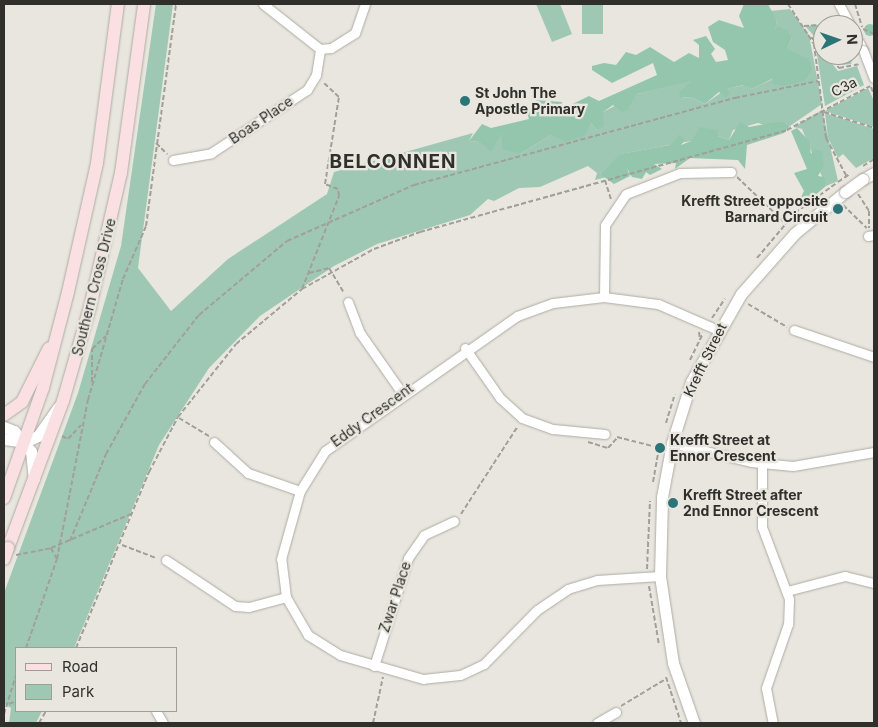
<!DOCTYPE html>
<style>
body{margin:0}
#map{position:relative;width:878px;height:727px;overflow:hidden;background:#e8e6de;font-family:Inter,sans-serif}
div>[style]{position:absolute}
.green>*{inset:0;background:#9fc8b4;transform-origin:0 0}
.forest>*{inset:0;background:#94c6ae}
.round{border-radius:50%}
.path>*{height:2px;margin-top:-1px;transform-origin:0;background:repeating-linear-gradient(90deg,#a19f99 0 5px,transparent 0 7.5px)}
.roads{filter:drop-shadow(0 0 1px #aeaba4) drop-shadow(0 0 1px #aeaba4)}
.minor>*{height:9px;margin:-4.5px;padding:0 4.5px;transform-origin:4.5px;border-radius:4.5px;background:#fff}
.tertiary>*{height:11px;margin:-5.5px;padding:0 5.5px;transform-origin:5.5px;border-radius:5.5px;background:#fff}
.secondary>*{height:12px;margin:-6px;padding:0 6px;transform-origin:6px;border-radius:6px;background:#fae0e2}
.path-bridge>*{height:2px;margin-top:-1px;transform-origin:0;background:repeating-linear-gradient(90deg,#a19f99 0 5px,transparent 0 7.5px)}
.bridges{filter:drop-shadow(0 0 1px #aeaba4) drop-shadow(0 0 1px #aeaba4)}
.minor-bridge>*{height:9px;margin:-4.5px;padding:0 4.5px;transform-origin:4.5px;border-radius:4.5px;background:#fff}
.tertiary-bridge>*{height:11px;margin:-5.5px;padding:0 5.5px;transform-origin:5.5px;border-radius:5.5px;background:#fff}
.secondary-bridge>*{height:12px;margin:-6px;padding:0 6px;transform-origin:6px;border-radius:6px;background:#fae0e2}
.dots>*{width:14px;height:14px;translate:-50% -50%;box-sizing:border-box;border:2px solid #e8e6de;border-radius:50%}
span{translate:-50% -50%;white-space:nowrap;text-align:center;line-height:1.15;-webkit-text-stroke:4.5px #e8e6de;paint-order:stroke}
.street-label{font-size:14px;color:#302f2c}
.poi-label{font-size:14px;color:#302f2c;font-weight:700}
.left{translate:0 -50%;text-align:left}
.right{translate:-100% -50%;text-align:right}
.district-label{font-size:19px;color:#302f2c;font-weight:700;letter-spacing:1px}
.frame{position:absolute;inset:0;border:5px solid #302f2c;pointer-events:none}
.legend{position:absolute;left:15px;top:647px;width:162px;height:65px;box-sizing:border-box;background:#e8e6de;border:1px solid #9e9d97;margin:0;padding:6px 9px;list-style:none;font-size:15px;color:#302f2c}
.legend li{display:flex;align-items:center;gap:10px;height:25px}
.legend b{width:25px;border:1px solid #9e9d97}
.north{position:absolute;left:813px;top:15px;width:50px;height:50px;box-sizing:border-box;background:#e8e6de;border:1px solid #9e9d97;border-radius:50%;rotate:87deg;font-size:14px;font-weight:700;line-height:20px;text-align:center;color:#302f2c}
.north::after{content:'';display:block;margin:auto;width:18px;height:22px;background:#2b7579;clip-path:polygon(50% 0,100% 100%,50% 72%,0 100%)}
</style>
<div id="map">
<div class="green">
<i style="clip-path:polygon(156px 4px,173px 4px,138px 268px,171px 311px,228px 259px,327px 194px,334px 172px,473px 133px,469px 141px,480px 142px,502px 132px,520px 154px,551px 135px,591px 123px,597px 130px,603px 112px,637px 94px,693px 80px,681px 98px,691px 97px,705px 104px,726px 89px,744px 85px,752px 89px,773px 79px,792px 38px,774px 32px,777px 21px,770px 11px,790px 9px,809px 35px,822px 104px,790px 126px,783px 121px,767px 126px,758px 123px,733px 130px,729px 140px,718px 136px,621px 154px,600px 174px,607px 177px,595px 180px,597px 173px,588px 166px,540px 187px,519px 188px,494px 201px,488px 199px,470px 215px,377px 244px,334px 266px,260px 316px,209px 368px,159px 445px,74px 648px,16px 648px,16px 711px,42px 711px,36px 723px,9px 723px,11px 708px,4px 704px,4px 593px,78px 393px,121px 246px)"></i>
<i style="clip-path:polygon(536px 4px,560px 4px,572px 34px,552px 42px)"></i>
<i style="left:582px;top:4px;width:21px;height:30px"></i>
<i style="clip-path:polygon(814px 24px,823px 26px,823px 46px,806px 27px)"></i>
<i style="clip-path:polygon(815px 42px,838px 71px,857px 66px,864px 85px,825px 106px)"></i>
<i style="clip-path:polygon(853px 49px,854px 52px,851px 64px,841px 65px,830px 55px,853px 55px)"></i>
<i style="clip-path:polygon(868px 88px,874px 101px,874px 127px,825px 111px)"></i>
<i style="clip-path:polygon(822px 110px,838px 181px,826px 186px,802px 129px,794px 127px)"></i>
<i style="clip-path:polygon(825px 113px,874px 129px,874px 158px,856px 168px,843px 154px,838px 158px,828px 138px)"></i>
</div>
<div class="forest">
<i style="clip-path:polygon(744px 4px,768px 4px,777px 21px,775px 30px,778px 26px,788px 31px,792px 38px,787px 49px,809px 59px,812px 70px,804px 81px,782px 86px,773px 84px,772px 79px,752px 89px,743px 85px,727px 89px,730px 94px,726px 98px,719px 92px,705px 104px,691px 97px,680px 98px,679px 92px,692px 81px,637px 94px,627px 110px,622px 112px,613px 105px,603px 112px,604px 126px,597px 130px,591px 123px,584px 136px,565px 142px,551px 135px,520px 154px,502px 149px,502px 133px,491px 152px,480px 142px,469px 141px,482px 124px,491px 128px,529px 119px,527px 113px,537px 100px,562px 102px,560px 110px,589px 96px,599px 101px,657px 75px,653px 63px,612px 83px,592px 70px,592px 66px,604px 63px,616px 65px,626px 52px,636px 55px,650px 47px,674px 62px,689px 53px,699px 58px,699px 45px,693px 40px,706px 36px,715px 49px,711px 54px,716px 62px,728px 60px,725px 50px,713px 42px,708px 27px,719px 20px,744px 28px,739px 16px)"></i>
<i class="round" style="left:864px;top:24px;width:12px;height:12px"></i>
<i style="clip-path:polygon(783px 121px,790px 126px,784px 133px,747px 145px,745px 169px,738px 160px,690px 158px,675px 169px,676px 163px,654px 164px,662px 169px,650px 175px,646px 172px,642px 179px,632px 177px,627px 168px,630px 176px,614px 184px,600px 174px,620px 154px,670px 145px,680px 134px,685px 140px,681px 145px,691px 141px,700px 127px,718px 130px,718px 136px,729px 140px,740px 122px,749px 127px)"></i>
<i style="clip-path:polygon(797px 128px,809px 141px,811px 154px,814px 149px,822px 151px,824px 165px,818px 176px,824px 177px,826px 186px,801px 207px,797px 205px,804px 191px,794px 173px,807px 169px,791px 131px)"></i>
</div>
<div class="path">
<i style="left:788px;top:4px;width:48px;rotate:57deg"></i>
<i style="left:814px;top:44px;width:95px;rotate:82.7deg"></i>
<i style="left:826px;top:138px;width:44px;rotate:61.7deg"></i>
<i style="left:855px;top:4px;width:24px;rotate:73deg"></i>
<i style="left:804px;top:26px;width:19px;rotate:-3deg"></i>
<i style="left:863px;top:29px;width:12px;rotate:24deg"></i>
<i style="left:811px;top:37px;width:18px;rotate:47deg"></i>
<i style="left:827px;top:55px;width:18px;rotate:47deg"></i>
<i style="left:839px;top:68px;width:20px;rotate:-11deg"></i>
<i style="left:824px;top:112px;width:52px;rotate:17.7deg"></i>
<i style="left:156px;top:143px;width:16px;rotate:45deg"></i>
<i style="left:863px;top:166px;width:13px;rotate:-32deg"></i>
<i style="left:737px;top:177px;width:68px;rotate:43.8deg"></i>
<i style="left:605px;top:180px;width:21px;rotate:73deg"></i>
<i style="left:858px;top:194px;width:20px;rotate:57deg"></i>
<i style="left:869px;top:211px;width:17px;rotate:90deg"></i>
<i style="left:843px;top:205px;width:33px;rotate:44deg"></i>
<i style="left:757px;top:258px;width:59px;rotate:-49.8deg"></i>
<i style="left:795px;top:213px;width:53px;rotate:-35.8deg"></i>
<i style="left:309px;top:273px;width:21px;rotate:-14deg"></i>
<i style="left:329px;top:268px;width:29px;rotate:59deg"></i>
<i style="left:302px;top:289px;width:100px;rotate:-68.3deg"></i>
<i style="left:339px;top:196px;width:7px;rotate:-98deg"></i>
<i style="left:338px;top:189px;width:14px;rotate:-159deg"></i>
<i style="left:325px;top:184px;width:88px;rotate:-80.9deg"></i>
<i style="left:339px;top:97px;width:22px;rotate:-137deg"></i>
<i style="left:748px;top:304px;width:45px;rotate:30.5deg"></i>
<i style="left:712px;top:318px;width:23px;rotate:-56deg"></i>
<i style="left:699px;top:332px;width:7px;rotate:82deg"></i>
<i style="left:690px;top:360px;width:30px;rotate:-64deg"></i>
<i style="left:92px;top:382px;width:33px;rotate:-90deg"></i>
<i style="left:92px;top:349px;width:19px;rotate:-43deg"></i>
<i style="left:179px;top:418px;width:35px;rotate:31deg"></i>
<i style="left:666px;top:423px;width:30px;rotate:-73deg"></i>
<i style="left:62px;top:436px;width:7px;rotate:27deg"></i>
<i style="left:68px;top:439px;width:19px;rotate:-47deg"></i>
<i style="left:617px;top:437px;width:44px;rotate:14.3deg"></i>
<i style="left:588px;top:442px;width:21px;rotate:17deg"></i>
<i style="left:608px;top:448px;width:15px;rotate:-48deg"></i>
<i style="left:653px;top:482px;width:28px;rotate:-80deg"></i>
<i style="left:461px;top:514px;width:105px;rotate:-57.1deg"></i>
<i style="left:70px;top:541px;width:94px;rotate:-67.5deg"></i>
<i style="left:106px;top:454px;width:80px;rotate:-60.9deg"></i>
<i style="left:145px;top:384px;width:88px;rotate:-52deg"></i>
<i style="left:199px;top:315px;width:115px;rotate:-40.1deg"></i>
<i style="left:287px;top:241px;width:139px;rotate:-23.8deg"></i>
<i style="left:414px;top:185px;width:333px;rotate:-15.2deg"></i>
<i style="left:735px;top:98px;width:85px;rotate:-11.6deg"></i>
<i style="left:122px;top:545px;width:36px;rotate:21deg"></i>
<i style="left:16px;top:555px;width:36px;rotate:-11deg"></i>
<i style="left:51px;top:548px;width:89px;rotate:-23.1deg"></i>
<i style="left:57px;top:559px;width:162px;rotate:-79deg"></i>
<i style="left:88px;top:400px;width:126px;rotate:-73.9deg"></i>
<i style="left:123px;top:279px;width:58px;rotate:-66.5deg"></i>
<i style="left:146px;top:226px;width:224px;rotate:-82.3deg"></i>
<i style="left:647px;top:569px;width:68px;rotate:-87.5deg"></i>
<i style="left:649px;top:586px;width:60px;rotate:80.4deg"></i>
<i style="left:26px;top:648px;width:94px;rotate:-70.8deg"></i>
<i style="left:57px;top:559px;width:13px;rotate:-119deg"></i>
<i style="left:76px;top:648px;width:191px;rotate:-67.5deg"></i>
<i style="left:149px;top:472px;width:62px;rotate:-62.2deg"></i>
<i style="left:178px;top:417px;width:93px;rotate:-51.5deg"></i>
<i style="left:236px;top:344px;width:86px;rotate:-39.8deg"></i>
<i style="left:302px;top:289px;width:82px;rotate:-29.1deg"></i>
<i style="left:374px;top:249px;width:49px;rotate:-20.3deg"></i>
<i style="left:420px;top:232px;width:381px;rotate:-15.5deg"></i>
<i style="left:787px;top:130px;width:94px;rotate:-27.9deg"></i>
<i style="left:666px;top:677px;width:48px;rotate:71.9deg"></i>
<i style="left:9px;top:704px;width:8px;rotate:-23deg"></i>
<i style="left:621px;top:706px;width:52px;rotate:-31deg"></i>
<i style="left:4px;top:714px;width:41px;rotate:-72.9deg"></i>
<i style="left:39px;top:723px;width:14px;rotate:-60deg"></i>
<i style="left:373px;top:723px;width:47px;rotate:-77.7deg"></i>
</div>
<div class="roads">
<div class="minor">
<i style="left:263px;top:4px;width:73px;rotate:38.3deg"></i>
<i style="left:320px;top:49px;width:11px;rotate:-5deg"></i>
<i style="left:331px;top:48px;width:28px;rotate:-32deg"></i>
<i style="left:355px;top:33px;width:31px;rotate:-71deg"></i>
<i style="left:839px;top:4px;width:24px;rotate:62deg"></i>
<i style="left:853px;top:31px;width:21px;rotate:62deg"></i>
<i style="left:173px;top:160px;width:39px;rotate:-10deg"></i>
<i style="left:211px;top:153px;width:115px;rotate:-33.3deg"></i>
<i style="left:307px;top:90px;width:17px;rotate:-59deg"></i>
<i style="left:316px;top:75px;width:26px;rotate:-81deg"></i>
<i style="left:868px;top:236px;width:6px;rotate:-9deg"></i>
<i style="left:604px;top:297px;width:72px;rotate:-89.2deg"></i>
<i style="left:605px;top:225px;width:37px;rotate:-56deg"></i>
<i style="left:626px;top:194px;width:58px;rotate:-21.3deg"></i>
<i style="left:680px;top:173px;width:51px;rotate:-1.1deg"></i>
<i style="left:348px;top:302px;width:33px;rotate:69deg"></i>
<i style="left:360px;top:333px;width:73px;rotate:55deg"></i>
<i style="left:794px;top:330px;width:84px;rotate:18.6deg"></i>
<i style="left:465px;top:348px;width:61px;rotate:55deg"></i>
<i style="left:500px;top:398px;width:30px;rotate:42deg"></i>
<i style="left:522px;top:418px;width:33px;rotate:20deg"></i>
<i style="left:553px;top:429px;width:52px;rotate:5.5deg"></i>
<i style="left:214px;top:442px;width:46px;rotate:42.4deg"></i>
<i style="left:248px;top:473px;width:55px;rotate:19.1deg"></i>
<i style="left:672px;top:443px;width:81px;rotate:13.5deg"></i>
<i style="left:751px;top:462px;width:42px;rotate:5.4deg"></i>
<i style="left:793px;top:466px;width:82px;rotate:-9.8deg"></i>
<i style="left:762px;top:464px;width:63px;rotate:90deg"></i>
<i style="left:762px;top:527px;width:77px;rotate:69.4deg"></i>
<i style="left:789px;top:599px;width:25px;rotate:92deg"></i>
<i style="left:788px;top:624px;width:68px;rotate:109deg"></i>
<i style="left:766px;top:688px;width:36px;rotate:79deg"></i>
<i style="left:166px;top:560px;width:83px;rotate:33.7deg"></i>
<i style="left:235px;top:606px;width:14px;rotate:4deg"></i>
<i style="left:249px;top:607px;width:38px;rotate:-15deg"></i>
<i style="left:660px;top:576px;width:63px;rotate:176.4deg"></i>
<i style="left:597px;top:580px;width:30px;rotate:163deg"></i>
<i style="left:568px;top:589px;width:37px;rotate:146deg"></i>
<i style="left:537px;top:610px;width:76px;rotate:134.5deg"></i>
<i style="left:484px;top:664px;width:26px;rotate:155deg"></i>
<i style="left:460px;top:675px;width:37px;rotate:174deg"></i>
<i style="left:423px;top:679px;width:86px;rotate:-163.9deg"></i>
<i style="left:340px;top:655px;width:38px;rotate:-148deg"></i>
<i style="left:308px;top:635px;width:44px;rotate:-120.1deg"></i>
<i style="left:286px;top:597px;width:38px;rotate:-97deg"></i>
<i style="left:281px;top:559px;width:71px;rotate:-74.4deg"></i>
<i style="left:300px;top:491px;width:47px;rotate:-58deg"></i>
<i style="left:325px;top:451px;width:235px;rotate:-35.1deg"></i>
<i style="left:517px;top:316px;width:38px;rotate:-20deg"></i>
<i style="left:553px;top:303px;width:51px;rotate:-6.7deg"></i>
<i style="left:604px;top:297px;width:54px;rotate:7.4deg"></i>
<i style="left:658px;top:304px;width:65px;rotate:23.4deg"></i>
<i style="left:787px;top:591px;width:60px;rotate:-14.5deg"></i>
<i style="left:845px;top:576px;width:30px;rotate:14deg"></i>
<i style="left:374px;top:666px;width:113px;rotate:-72.5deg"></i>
<i style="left:408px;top:558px;width:28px;rotate:-55deg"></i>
<i style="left:424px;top:535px;width:33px;rotate:-25deg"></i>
<i style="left:156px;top:711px;width:14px;rotate:60deg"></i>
<i style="left:597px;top:723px;width:22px;rotate:-30deg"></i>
</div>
<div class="tertiary">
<i style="left:863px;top:179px;width:13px;rotate:-29deg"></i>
<i style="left:4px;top:427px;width:11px;rotate:22deg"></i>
<i style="left:14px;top:431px;width:26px;rotate:50deg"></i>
<i style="left:31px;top:451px;width:28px;rotate:84deg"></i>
<i style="left:4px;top:439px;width:21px;rotate:8deg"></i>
<i style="left:25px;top:442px;width:14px;rotate:-25deg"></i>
<i style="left:38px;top:436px;width:35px;rotate:-55deg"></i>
<i style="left:694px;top:723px;width:64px;rotate:-109.3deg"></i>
<i style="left:673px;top:663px;width:88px;rotate:-98.5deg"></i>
<i style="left:660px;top:576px;width:79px;rotate:-88.5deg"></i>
<i style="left:662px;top:497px;width:55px;rotate:-79.5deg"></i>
<i style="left:672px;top:443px;width:64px;rotate:-72.7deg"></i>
<i style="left:691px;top:382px;width:101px;rotate:-60.4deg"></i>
<i style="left:741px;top:294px;width:81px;rotate:-48.5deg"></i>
<i style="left:795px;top:233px;width:65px;rotate:-39.4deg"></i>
</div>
<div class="secondary">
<i style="left:4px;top:415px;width:22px;rotate:-36deg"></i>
<i style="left:22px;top:402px;width:60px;rotate:-63.4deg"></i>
<i style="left:4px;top:498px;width:117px;rotate:-70.5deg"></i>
<i style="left:43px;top:388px;width:99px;rotate:-75.4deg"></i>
<i style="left:68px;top:292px;width:132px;rotate:-77.3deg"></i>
<i style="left:97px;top:163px;width:160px;rotate:-82.5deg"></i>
<i style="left:8px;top:548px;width:157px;rotate:-69.5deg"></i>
<i style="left:63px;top:401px;width:98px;rotate:-74deg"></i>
<i style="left:90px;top:307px;width:138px;rotate:-77deg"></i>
<i style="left:121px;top:173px;width:171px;rotate:-82.2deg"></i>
</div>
</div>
<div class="path-bridge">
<i style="left:871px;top:87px;width:9px;rotate:69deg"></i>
<i style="left:838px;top:182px;width:14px;rotate:-34deg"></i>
</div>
<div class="bridges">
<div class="minor-bridge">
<i style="left:863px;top:50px;width:30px;rotate:69deg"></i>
</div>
<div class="tertiary-bridge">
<i style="left:845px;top:192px;width:22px;rotate:-36deg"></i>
</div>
<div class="secondary-bridge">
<i style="left:4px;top:559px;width:12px;rotate:-70deg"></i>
</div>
</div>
<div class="dots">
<i style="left:465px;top:101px;background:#2b7579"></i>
<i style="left:838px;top:209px;background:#2b7579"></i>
<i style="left:660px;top:448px;background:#2b7579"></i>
<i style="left:673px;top:503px;background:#2b7579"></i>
</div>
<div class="street-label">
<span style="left:844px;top:87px;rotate:-26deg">C3a</span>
<span style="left:261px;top:120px;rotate:-34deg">Boas Place</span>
<span style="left:94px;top:287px;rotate:-76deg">Southern Cross Drive</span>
<span style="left:705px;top:360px;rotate:-64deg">Krefft Street</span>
<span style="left:372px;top:415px;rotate:-36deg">Eddy Crescent</span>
<span style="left:395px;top:597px;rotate:-72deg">Zwar Place</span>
</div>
<div class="poi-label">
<span class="left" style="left:475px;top:101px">St John The<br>Apostle Primary</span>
<span class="right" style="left:828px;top:209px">Krefft Street opposite<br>Barnard Circuit</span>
<span class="left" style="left:670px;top:448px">Krefft Street at<br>Ennor Crescent</span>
<span class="left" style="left:683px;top:503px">Krefft Street after<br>2nd Ennor Crescent</span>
</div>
<div class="district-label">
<span style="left:393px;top:162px">BELCONNEN</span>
</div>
<div class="frame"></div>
<ul class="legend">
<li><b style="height:6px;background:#fae0e2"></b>Road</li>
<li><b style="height:14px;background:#9fc8b4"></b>Park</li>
</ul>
<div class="north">N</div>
</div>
